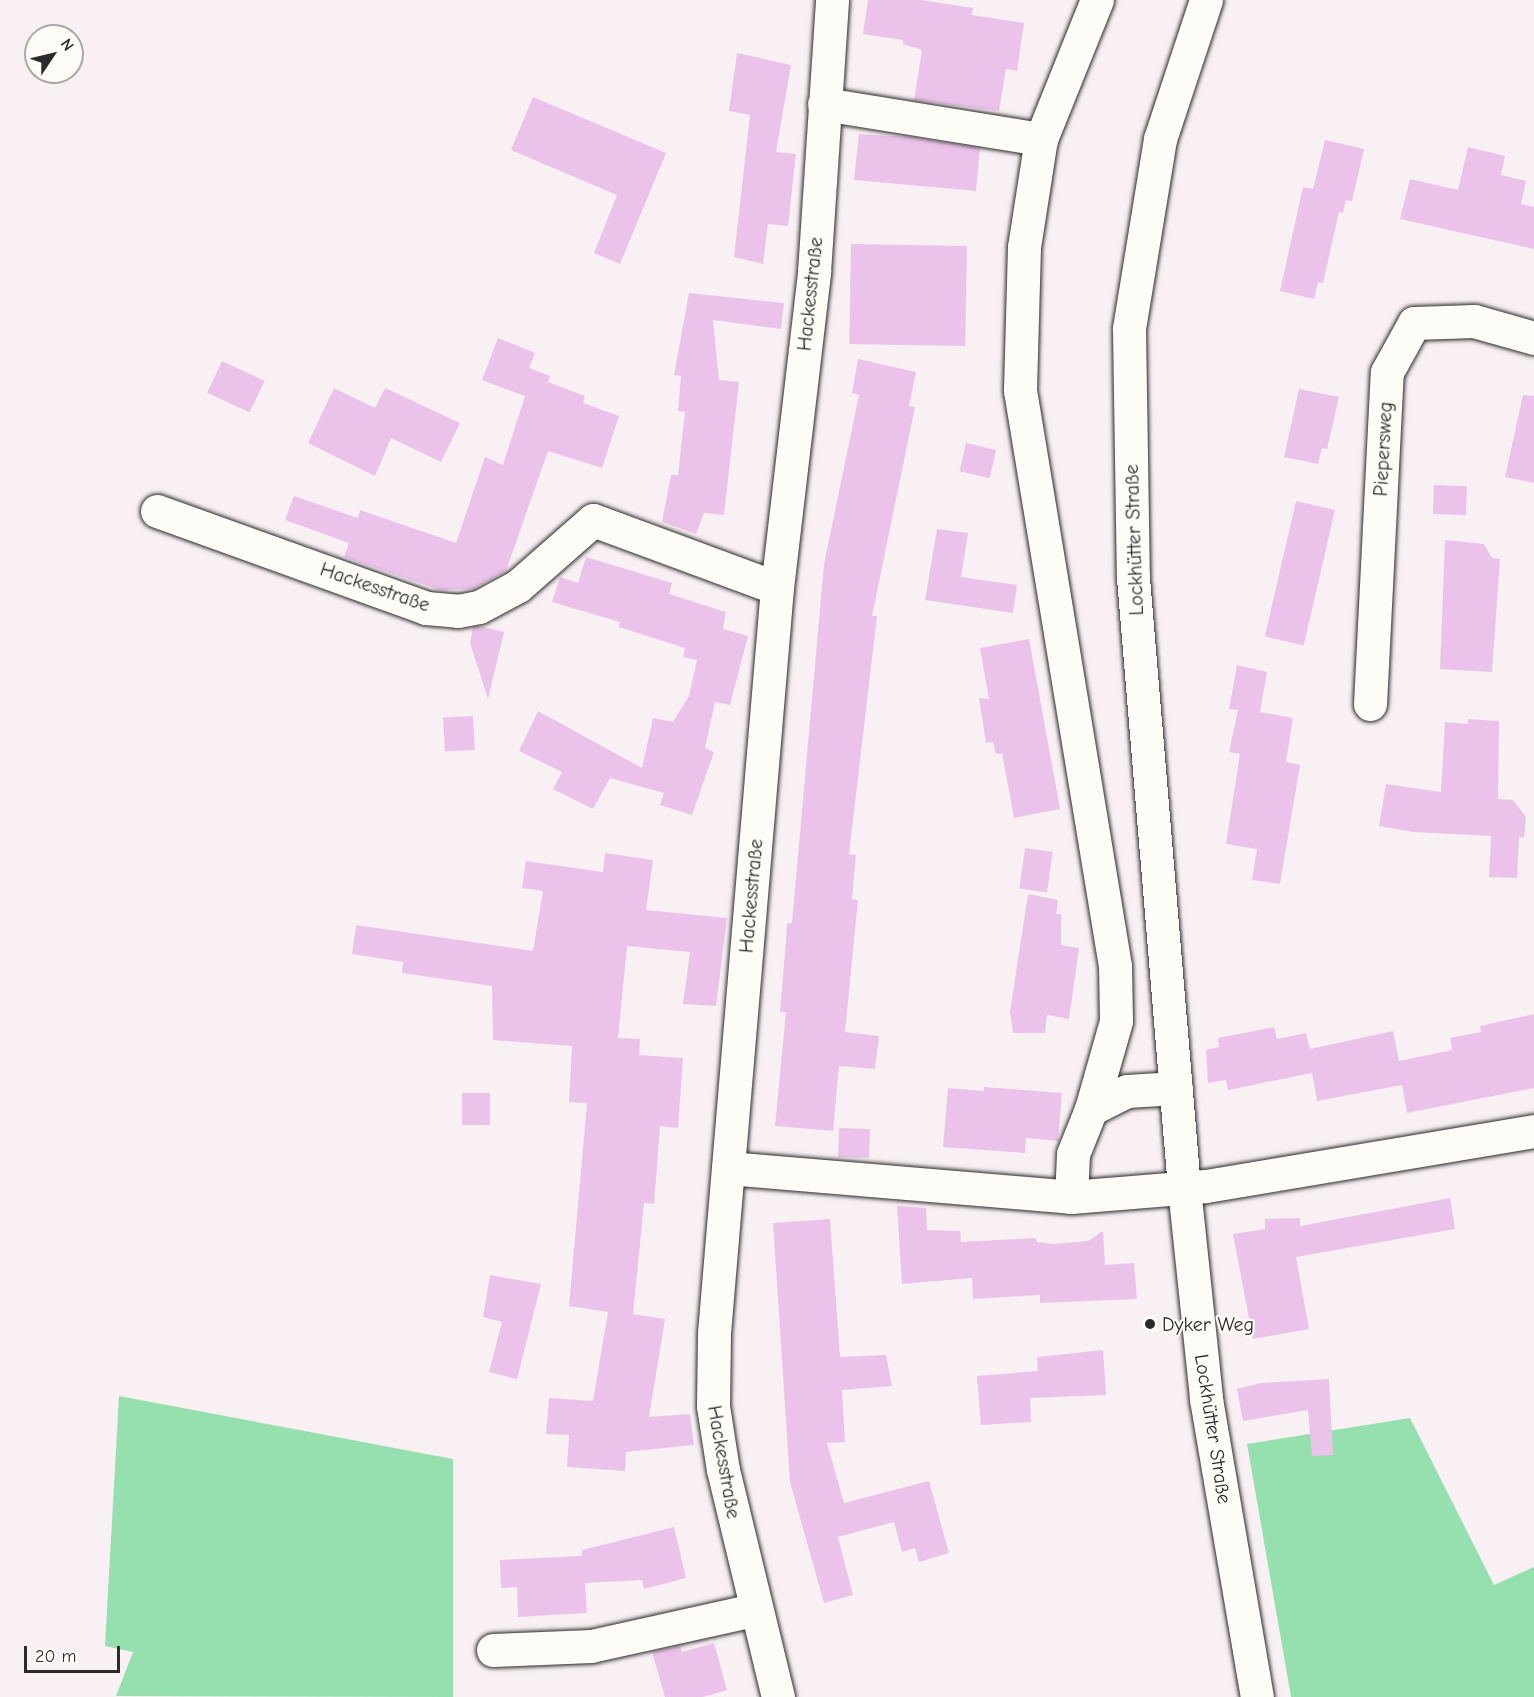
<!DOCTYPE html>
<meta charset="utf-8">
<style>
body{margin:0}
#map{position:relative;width:1534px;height:1697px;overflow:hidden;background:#f9f0f4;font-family:"Comic Neue",sans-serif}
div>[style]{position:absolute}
.green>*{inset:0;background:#96e0b0}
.building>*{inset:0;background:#ebc2ea;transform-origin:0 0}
.roads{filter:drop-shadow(0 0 2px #2b2b2b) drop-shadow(0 0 2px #2b2b2b)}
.minor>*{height:33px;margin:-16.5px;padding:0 16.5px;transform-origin:16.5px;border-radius:16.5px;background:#fdfcf7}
.dots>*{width:16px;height:16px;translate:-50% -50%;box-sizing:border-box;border:3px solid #fdfcf7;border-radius:50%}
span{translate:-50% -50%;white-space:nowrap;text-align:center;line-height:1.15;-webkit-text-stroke:4.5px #fdfcf7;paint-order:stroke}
.street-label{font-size:20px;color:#2b2b2b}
.poi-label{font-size:20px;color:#2b2b2b}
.left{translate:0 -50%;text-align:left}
.north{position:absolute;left:24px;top:24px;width:60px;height:60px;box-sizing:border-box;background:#fdfcf7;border:2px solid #a9a8a5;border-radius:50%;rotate:55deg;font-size:16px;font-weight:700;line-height:24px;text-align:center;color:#2b2b2b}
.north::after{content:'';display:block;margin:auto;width:21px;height:27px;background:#2b2b2b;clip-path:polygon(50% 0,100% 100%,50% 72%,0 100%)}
.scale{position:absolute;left:24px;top:1646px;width:96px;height:27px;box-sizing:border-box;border:3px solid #2b2b2b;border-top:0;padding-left:8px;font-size:18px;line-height:21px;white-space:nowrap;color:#2b2b2b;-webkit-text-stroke:4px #fdfcf7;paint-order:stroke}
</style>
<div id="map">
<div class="green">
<i style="clip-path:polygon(119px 1396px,453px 1459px,453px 1697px,116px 1696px,133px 1652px,105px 1646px)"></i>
<i style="clip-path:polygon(1410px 1418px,1494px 1585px,1534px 1567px,1534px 1697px,1291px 1697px,1247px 1444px)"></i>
</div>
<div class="building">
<i style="clip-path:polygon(868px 0,921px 0,973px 8px,972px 15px,1024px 23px,1017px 71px,1006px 69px,999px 111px,914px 100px,922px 50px,903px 44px,903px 40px,863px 34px)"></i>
<i style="clip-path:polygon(737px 53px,791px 65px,776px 152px,796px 154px,788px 226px,768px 224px,763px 264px,734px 257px,750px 115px,729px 111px)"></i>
<i style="clip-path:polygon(533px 97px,666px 153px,620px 264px,594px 253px,617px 195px,511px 150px)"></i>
<i style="clip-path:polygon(859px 134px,908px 137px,980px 148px,976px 191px,854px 180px)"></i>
<i style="clip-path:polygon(1325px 140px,1364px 149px,1352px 201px,1346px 200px,1343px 213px,1339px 212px,1323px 283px,1318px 282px,1314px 299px,1280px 291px,1303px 187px,1313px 189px)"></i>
<i style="clip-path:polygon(1468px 147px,1505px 156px,1501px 175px,1526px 181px,1521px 204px,1534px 207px,1534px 249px,1400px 219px,1410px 179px,1458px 190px)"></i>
<i style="left:851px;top:244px;width:116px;height:100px;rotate:1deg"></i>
<i style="clip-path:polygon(689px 293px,784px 303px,781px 329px,713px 320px,719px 380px,739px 382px,724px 515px,704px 513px,696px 534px,662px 522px,671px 475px,678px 475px,685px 412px,678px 411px,681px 376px,674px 375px)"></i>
<i style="clip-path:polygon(498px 338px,535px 353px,529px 368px,550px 376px,548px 382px,585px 396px,583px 403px,619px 416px,602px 468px,548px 451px,506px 571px,473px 589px,440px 590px,344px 557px,349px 543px,285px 520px,294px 496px,358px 518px,360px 510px,456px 543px,485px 457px,503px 465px,525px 396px,482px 380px)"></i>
<i style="clip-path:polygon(858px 359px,916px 372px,909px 406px,915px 407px,872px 616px,877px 616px,849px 854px,856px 855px,852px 899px,858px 900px,845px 1032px,879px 1036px,875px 1069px,839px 1066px,833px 1131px,775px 1126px,786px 1012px,780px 1012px,786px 941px,787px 923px,792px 923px,824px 564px,859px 395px,852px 393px)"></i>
<i style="left:222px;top:361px;width:47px;height:35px;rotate:25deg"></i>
<i style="clip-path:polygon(334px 388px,375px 408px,385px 388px,460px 423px,441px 462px,391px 438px,375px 476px,308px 443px)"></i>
<i style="clip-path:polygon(1299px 389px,1339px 397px,1327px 449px,1322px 448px,1318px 464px,1284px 457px)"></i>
<i style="clip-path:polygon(1523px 395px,1534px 396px,1534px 483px,1505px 477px)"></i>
<i style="left:966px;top:443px;width:31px;height:29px;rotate:13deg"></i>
<i style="left:1434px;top:485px;width:33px;height:29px;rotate:2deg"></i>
<i style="left:1296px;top:501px;width:40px;height:139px;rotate:13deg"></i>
<i style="clip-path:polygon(937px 529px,968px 533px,961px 577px,1017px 585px,1013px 613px,925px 600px)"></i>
<i style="clip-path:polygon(1445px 540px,1484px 544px,1492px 558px,1500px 559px,1492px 672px,1440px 669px)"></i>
<i style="clip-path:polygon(586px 557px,672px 583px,669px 594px,726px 612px,723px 629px,748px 636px,730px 705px,715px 702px,705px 748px,714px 752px,692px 815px,660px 805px,664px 793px,610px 778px,593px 809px,553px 789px,562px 772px,519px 751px,538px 711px,642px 768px,653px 718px,673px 722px,689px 696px,697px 660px,683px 657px,685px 648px,619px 627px,620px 622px,552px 602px,560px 577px,578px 583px)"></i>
<i style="clip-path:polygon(479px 626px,504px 632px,488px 699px,470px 643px,473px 627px)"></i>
<i style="clip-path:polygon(1029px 639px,1060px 809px,1014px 818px,1002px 753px,996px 754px,993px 742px,986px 743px,979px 698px,989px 699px,980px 648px)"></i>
<i style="clip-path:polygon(1237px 665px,1267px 672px,1260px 712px,1293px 718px,1286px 762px,1300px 765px,1280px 884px,1252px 880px,1257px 849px,1226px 844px,1240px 754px,1229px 752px,1238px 710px,1229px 709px)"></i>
<i style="left:473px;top:716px;width:34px;height:30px;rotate:87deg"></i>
<i style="clip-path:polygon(1468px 719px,1499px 721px,1498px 799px,1513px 800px,1526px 817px,1524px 838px,1519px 837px,1517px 878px,1489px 877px,1491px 836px,1413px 832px,1379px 826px,1386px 784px,1441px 792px,1445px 722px,1468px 724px)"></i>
<i style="left:1025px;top:848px;width:28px;height:41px;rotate:8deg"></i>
<i style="clip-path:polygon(605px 853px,653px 860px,646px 910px,727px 918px,716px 1006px,683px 1004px,690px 952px,627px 946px,618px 1038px,640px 1039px,639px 1055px,683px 1058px,678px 1128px,660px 1126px,654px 1204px,644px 1203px,633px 1314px,665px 1319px,649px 1417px,690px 1414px,694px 1445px,626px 1452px,625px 1471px,567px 1467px,569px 1435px,546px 1434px,549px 1398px,593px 1401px,608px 1312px,569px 1306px,587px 1103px,569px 1102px,572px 1046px,493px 1040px,492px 986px,402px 973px,403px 962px,352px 954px,356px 925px,533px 951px,543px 891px,522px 888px,526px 861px,603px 872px)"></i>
<i style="clip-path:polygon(1028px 894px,1058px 900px,1056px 914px,1061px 914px,1061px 945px,1079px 948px,1069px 1019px,1047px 1015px,1045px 1033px,1013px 1033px,1010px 1012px)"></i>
<i style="clip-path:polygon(1534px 1014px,1534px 1088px,1407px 1113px,1402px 1085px,1317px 1101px,1312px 1073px,1228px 1090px,1226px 1080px,1208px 1083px,1206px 1050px,1219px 1047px,1218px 1038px,1274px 1027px,1277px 1039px,1306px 1033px,1310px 1049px,1393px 1031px,1399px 1061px,1452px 1050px,1450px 1038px,1481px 1032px,1480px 1026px)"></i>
<i style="clip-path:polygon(984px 1087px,1062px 1093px,1058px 1141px,1026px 1138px,1025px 1153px,943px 1147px,948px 1088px,984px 1091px)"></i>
<i style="left:462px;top:1093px;width:28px;height:32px"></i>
<i style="left:839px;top:1128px;width:31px;height:29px;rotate:2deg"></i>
<i style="clip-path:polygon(1450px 1198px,1455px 1229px,1296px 1257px,1309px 1329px,1253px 1339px,1233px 1234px,1265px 1229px,1265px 1219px,1300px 1218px,1300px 1226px)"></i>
<i style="clip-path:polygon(897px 1206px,926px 1208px,927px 1230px,960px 1231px,961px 1242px,1036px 1238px,1037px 1242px,1053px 1244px,1088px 1241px,1103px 1231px,1105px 1265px,1134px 1263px,1137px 1299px,1040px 1303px,1040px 1295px,973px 1299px,972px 1278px,902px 1284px)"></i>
<i style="clip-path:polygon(830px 1219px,840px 1357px,886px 1355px,892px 1386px,842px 1390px,845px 1442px,827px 1443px,844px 1503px,929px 1481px,949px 1553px,919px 1562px,915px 1548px,902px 1552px,894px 1522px,838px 1537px,853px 1595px,824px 1603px,790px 1482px,773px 1223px)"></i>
<i style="clip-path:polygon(490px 1275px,541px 1284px,517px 1379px,489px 1372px,502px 1322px,483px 1317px)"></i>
<i style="clip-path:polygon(1103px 1350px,1106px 1395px,1030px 1398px,1031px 1422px,981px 1425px,977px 1376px,1038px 1371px,1037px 1357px)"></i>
<i style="clip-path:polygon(1329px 1379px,1333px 1455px,1312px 1456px,1308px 1410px,1243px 1421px,1237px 1389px,1261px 1383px)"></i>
<i style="clip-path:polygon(674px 1527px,686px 1578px,644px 1589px,642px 1580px,585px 1583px,587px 1613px,518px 1617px,517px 1587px,501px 1588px,500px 1560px,582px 1556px,582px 1550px)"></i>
<i style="clip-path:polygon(714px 1643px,727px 1690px,703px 1697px,665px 1697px,652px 1652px,680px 1646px,682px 1652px)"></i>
</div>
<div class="roads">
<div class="minor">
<i style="left:1206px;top:0;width:146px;rotate:108.3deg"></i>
<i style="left:1160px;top:139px;width:193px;rotate:99.3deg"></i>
<i style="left:1129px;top:329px;width:249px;rotate:89.1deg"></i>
<i style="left:1133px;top:578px;width:612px;rotate:85.22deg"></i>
<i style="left:1184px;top:1188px;width:212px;rotate:84deg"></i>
<i style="left:1206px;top:1399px;width:302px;rotate:80.3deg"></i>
<i style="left:824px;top:104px;width:220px;rotate:9.2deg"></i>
<i style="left:157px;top:511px;width:286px;rotate:19.8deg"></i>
<i style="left:426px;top:608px;width:32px;rotate:5deg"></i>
<i style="left:458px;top:611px;width:21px;rotate:-11deg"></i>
<i style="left:479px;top:607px;width:44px;rotate:-28.3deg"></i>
<i style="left:518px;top:586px;width:100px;rotate:-41.3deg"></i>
<i style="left:593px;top:520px;width:196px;rotate:20.3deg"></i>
<i style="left:1370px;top:704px;width:332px;rotate:-87.1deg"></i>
<i style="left:1387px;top:372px;width:56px;rotate:-61.1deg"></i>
<i style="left:1414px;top:323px;width:60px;rotate:-1.9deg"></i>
<i style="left:1474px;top:321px;width:62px;rotate:15.8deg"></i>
<i style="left:1091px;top:1109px;width:40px;rotate:-26.6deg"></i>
<i style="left:1127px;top:1091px;width:49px;rotate:-3.5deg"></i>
<i style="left:728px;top:1168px;width:344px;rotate:4.8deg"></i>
<i style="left:1071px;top:1197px;width:135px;rotate:-4.7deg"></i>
<i style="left:1206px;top:1186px;width:333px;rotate:-9.5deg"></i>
<i style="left:1071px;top:1197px;width:43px;rotate:-87.3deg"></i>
<i style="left:1073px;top:1154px;width:48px;rotate:-68.2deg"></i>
<i style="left:1091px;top:1109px;width:91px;rotate:-74.1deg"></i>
<i style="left:1116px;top:1021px;width:55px;rotate:-91deg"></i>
<i style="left:1115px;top:966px;width:584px;rotate:-99.37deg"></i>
<i style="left:1020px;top:390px;width:143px;rotate:-88.4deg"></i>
<i style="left:1024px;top:247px;width:109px;rotate:-81.1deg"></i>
<i style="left:1041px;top:139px;width:150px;rotate:-68.1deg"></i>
<i style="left:493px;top:1650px;width:98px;rotate:-2.3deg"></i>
<i style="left:591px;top:1646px;width:167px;rotate:-12.5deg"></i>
<i style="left:778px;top:1697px;width:234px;rotate:-103.6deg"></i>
<i style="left:723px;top:1470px;width:65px;rotate:-98.9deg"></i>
<i style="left:713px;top:1406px;width:73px;rotate:-89.2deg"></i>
<i style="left:714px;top:1333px;width:748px;rotate:-85.17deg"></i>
<i style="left:777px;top:588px;width:318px;rotate:-83.3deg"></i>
<i style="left:814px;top:272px;width:273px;rotate:-86.2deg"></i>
</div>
</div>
<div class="dots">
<i style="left:1150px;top:1324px;background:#2b2b2b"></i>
</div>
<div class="street-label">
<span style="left:810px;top:294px;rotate:-84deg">Hackesstraße</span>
<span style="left:1383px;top:449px;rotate:-87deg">Piepersweg</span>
<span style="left:1134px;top:540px;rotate:-92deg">Lockhütter Straße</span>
<span style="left:375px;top:587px;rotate:19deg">Hackesstraße</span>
<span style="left:751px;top:896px;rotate:-85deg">Hackesstraße</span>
<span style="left:1213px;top:1429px;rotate:81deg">Lockhütter Straße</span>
<span style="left:724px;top:1462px;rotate:80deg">Hackesstraße</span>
</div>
<div class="poi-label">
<span class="left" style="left:1162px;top:1324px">Dyker Weg</span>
</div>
<div class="north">N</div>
<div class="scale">20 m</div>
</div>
